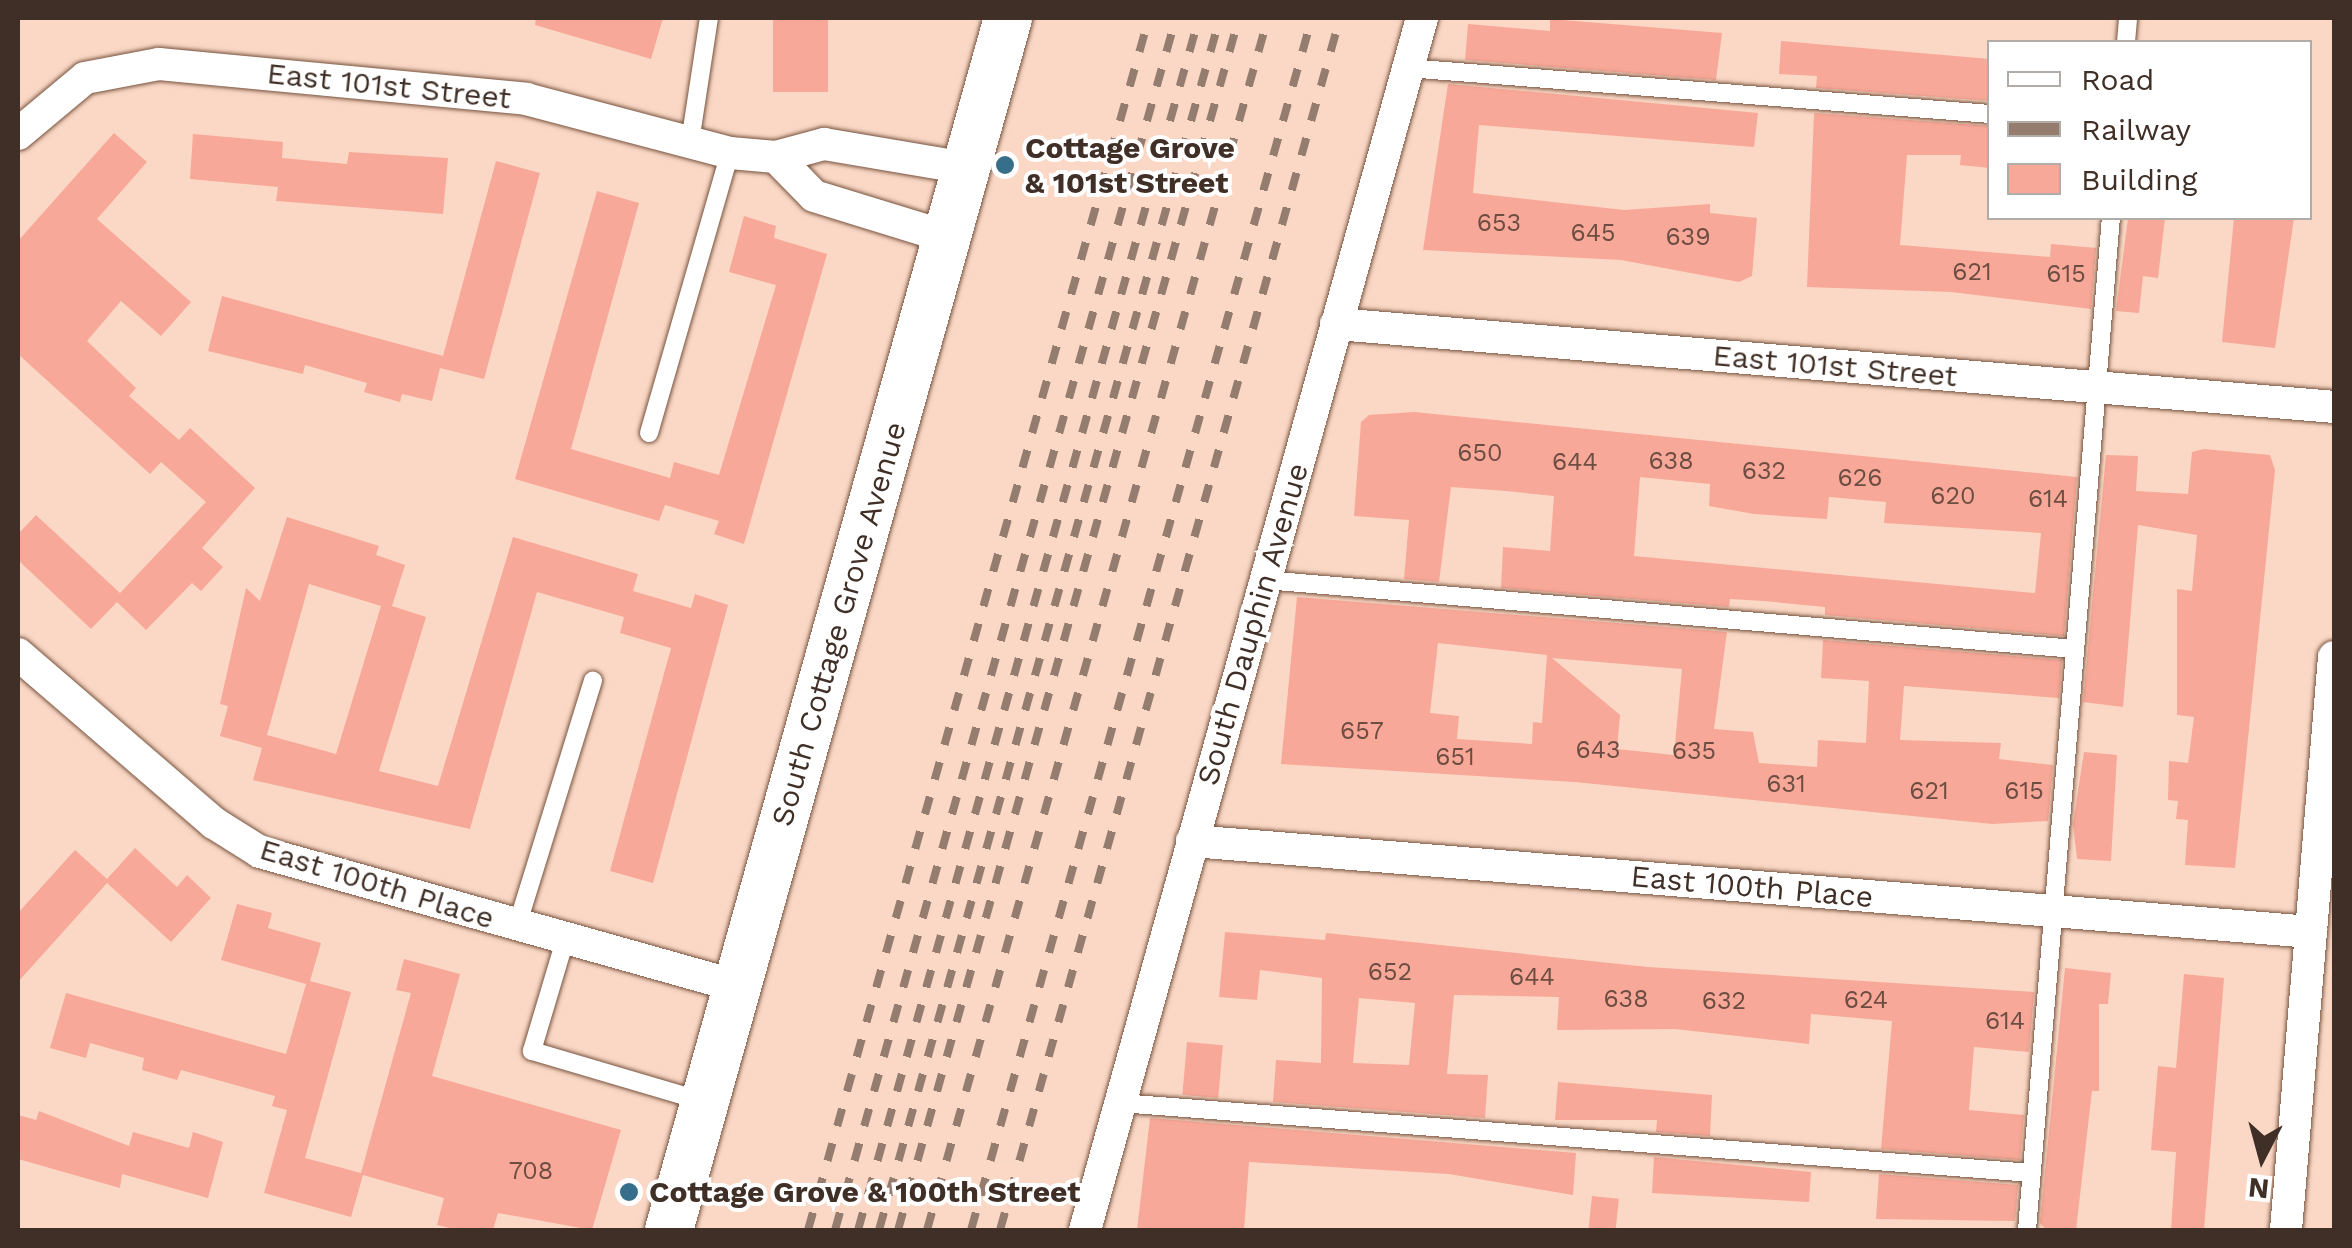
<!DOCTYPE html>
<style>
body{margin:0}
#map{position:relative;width:2352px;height:1248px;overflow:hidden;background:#fad8c5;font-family:"Work Sans",sans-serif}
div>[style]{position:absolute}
.building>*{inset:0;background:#f8a898;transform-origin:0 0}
.roads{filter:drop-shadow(0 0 2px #77533f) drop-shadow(0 0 2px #77533f)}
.lane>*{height:18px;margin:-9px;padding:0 9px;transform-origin:9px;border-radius:9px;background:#fff}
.street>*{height:32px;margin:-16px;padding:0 16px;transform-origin:16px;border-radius:16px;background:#fff}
.secondary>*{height:48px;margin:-24px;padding:0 24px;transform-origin:24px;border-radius:24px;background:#fff}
.rail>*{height:8px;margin-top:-4px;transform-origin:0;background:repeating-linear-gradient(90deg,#947c6e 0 18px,transparent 0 36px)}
.dots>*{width:28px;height:28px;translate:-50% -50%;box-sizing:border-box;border:5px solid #fff;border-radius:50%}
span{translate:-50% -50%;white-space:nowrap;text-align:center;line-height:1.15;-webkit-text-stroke:8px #fff;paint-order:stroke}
.number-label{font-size:25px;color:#6d4d42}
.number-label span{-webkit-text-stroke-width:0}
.street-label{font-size:30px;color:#3f2f26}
.poi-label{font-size:30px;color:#3f2f26;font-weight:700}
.left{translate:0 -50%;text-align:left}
.frame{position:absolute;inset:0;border:20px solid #3f2f26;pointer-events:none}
.legend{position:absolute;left:1987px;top:40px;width:325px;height:180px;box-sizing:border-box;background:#fff;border:2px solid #b2aca8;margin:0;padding:12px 18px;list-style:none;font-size:30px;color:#3f2f26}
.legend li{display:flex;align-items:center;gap:20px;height:50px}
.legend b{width:50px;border:2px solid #b2aca8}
.north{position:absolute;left:2212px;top:1108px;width:100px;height:100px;-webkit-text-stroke:8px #fff;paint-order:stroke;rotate:186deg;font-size:28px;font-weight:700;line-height:40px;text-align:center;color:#3f2f26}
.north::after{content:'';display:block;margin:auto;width:35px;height:45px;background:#3f2f26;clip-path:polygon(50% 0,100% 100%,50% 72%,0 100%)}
</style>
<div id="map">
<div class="building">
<i style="clip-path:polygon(536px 18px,663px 18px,651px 59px,535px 25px)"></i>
<i style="left:773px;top:18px;width:55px;height:74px"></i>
<i style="clip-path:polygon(1550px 19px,1722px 33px,1716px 80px,1465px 60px,1468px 24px,1550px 31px)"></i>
<i style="clip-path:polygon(1781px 41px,1990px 59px,1990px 101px,1816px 88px,1817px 76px,1779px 74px)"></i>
<i style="clip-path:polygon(1448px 84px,1758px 113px,1754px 147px,1479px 125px,1473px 193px,1624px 210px,1710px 204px,1710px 213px,1757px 218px,1752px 276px,1739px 282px,1621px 260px,1423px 250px)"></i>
<i style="clip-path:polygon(1814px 113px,1990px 126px,1990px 168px,1960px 165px,1961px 155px,1907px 155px,1900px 245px,2050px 257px,2051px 244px,2096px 248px,2091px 309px,1951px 292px,1807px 287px)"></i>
<i style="clip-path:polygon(114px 133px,147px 162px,97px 219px,191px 302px,161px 336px,121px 301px,87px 341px,136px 388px,129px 396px,179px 440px,190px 428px,255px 488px,202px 548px,223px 567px,201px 591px,192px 583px,146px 630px,117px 602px,91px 629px,18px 560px,18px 534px,36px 515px,120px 593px,206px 502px,161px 462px,150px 474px,18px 354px,18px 241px)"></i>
<i style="clip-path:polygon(193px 134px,283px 142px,282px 158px,347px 164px,349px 152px,448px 158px,443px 214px,276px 201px,278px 187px,190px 179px)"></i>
<i style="clip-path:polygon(496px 161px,540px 173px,484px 379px,440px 368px,432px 401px,402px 394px,400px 402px,364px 392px,367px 383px,305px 365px,303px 374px,208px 351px,222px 296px,443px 356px)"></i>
<i style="clip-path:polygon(597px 191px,639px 203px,571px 449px,670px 478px,674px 462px,719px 475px,776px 285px,729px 272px,744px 216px,776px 226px,774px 238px,827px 254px,744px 544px,714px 534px,719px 521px,665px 505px,659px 521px,515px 479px)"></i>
<i style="clip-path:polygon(2128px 218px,2165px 218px,2158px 278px,2143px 276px,2139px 313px,2116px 311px)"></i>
<i style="clip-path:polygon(2234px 218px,2294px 218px,2275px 348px,2222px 342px)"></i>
<i style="clip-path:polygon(evenodd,1414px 412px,2077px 477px,2064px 636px,1825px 615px,1825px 607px,1764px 601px,1730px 599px,1729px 607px,1501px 588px,1503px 547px,1550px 551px,1554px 496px,1506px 491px,1451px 487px,1439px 582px,1404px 579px,1409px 520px,1354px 516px,1361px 422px,1369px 415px,1414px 412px,1640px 477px,1710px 484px,1709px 506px,1754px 514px,1827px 519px,1829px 497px,1886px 502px,1884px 523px,2041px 533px,2035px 593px,1634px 556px,1640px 477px)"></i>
<i style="clip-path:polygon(2204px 449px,2270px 455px,2275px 470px,2235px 868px,2185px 865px,2188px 820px,2176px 819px,2178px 801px,2168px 800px,2169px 761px,2188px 763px,2194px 717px,2177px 715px,2177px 589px,2192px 591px,2197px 535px,2138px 525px,2123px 707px,2083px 702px,2106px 455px,2138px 456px,2136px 491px,2188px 494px,2192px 452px)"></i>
<i style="clip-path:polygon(evenodd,287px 517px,379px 546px,376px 555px,405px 565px,392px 606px,426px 617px,379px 771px,438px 786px,513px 537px,638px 574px,633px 591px,691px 608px,695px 594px,728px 605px,653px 883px,610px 871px,671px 648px,620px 633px,624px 617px,537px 592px,470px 829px,253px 780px,262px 748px,220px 736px,228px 706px,220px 704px,246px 588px,260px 601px,287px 517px,309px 584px,381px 606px,336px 754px,267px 735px,309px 584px)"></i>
<i style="clip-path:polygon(evenodd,1297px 597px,1727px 632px,1714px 729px,1753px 732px,1759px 763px,1817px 767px,1818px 740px,1866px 743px,1869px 681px,1821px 678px,1823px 640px,2062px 660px,2059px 698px,1904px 686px,1900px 740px,2001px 743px,1999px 759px,2053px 765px,2048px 821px,1992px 824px,1575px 782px,1281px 764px,1297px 597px,1438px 643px,1547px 655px,1542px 723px,1533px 722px,1532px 744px,1457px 739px,1459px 716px,1430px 713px,1438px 643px,1297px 597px,1552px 658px,1682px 669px,1674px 755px,1617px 749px,1620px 715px,1552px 658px)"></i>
<i style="clip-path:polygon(2084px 752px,2117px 755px,2111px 861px,2077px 859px,2073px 824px)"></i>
<i style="clip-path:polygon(135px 848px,177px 887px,187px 875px,211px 898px,171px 942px,107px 883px,18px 982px,18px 913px,75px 850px,107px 879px)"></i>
<i style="clip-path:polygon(237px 904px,272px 913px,268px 928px,321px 943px,310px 981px,351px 992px,305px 1158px,361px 1173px,411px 993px,396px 990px,404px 959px,460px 974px,432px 1076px,621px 1130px,592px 1230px,498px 1213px,493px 1230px,458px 1230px,437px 1225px,444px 1198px,363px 1175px,351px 1217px,264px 1193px,287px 1110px,272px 1106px,275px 1096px,181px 1070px,177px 1080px,142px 1070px,144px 1058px,90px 1043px,86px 1058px,50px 1048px,66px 993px,286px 1054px,306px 984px,221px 960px)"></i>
<i style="clip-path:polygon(evenodd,1225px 932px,1325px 940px,1326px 933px,1648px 967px,2034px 992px,2029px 1052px,1974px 1047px,1969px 1110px,2024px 1115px,2020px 1160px,1881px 1149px,1892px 1021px,1811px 1014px,1809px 1044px,1675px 1029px,1557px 1030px,1559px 997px,1454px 995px,1447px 1074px,1488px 1075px,1485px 1118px,1273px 1102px,1276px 1060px,1321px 1063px,1322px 978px,1260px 970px,1257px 1000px,1219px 997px,1225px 932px,1359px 998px,1415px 1003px,1409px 1065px,1353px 1063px,1359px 998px)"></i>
<i style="clip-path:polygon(2065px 968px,2111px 973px,2108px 1004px,2099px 1004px,2099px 1091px,2092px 1091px,2076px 1230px,2046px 1230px,2040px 1223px)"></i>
<i style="clip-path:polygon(2184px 974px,2224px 978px,2204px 1230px,2171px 1230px,2176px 1152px,2151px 1150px,2158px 1066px,2176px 1068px)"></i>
<i style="left:1187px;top:1042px;width:36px;height:53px;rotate:5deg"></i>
<i style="clip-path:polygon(1558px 1082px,1712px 1095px,1710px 1136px,1656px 1132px,1657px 1120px,1555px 1120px)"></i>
<i style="clip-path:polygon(39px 1111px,129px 1146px,133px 1132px,189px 1148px,193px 1132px,223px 1142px,208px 1198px,122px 1174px,120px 1188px,18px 1159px,18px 1115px,36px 1120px)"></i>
<i style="clip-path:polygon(1150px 1118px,1576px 1153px,1573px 1195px,1449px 1174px,1249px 1162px,1244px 1230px,1137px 1230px)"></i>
<i style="clip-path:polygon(1654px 1157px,1811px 1172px,1809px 1202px,1652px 1193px)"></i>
<i style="clip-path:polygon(1879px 1174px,2018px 1185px,2015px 1221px,1876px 1219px)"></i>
<i style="left:1592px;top:1196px;width:27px;height:34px;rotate:6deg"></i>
</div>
<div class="roads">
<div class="lane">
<i style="left:2126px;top:42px;width:24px;rotate:-85deg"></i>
<i style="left:1407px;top:68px;width:585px;rotate:4.51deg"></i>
<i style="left:690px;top:142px;width:125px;rotate:-81.3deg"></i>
<i style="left:649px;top:433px;width:291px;rotate:-73.9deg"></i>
<i style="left:1265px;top:580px;width:813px;rotate:4.87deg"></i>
<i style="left:517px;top:926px;width:257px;rotate:-72.8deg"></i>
<i style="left:565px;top:940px;width:116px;rotate:106.6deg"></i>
<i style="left:532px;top:1051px;width:180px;rotate:16.4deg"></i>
<i style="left:1120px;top:1103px;width:914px;rotate:4.39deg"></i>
<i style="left:2027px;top:1230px;width:1015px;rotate:-85.26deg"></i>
</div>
<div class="street">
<i style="left:18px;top:134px;width:87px;rotate:-39.9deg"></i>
<i style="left:85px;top:78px;width:75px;rotate:-10.7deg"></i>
<i style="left:159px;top:64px;width:369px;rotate:5.4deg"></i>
<i style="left:526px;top:99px;width:211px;rotate:14.8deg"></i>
<i style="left:730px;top:153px;width:46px;rotate:5deg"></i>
<i style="left:776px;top:157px;width:50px;rotate:-15.2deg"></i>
<i style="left:824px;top:144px;width:144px;rotate:9.6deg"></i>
<i style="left:776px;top:157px;width:54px;rotate:45.7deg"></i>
<i style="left:814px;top:196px;width:139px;rotate:17.1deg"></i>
<i style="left:1336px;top:324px;width:1001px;rotate:4.75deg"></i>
<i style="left:18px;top:654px;width:259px;rotate:40.8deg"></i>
<i style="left:214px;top:823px;width:54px;rotate:32.2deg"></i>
<i style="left:260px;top:852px;width:495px;rotate:15.7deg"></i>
<i style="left:1192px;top:841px;width:1123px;rotate:4.65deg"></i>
<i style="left:1085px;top:1230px;width:1258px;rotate:-74.46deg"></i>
<i style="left:2286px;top:1230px;width:575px;rotate:-85.21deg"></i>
</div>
<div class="secondary">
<i style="left:669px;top:1230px;width:1259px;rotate:-74.37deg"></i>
</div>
</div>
<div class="rail">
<i style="left:808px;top:1230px;width:1259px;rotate:-74.29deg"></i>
<i style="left:835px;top:1230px;width:1259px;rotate:-74.29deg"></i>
<i style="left:858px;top:1230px;width:1259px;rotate:-74.29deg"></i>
<i style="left:879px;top:1230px;width:1259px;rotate:-74.29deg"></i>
<i style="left:898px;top:1230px;width:1259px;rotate:-74.29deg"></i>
<i style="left:927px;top:1230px;width:1259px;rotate:-74.29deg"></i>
<i style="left:971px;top:1230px;width:1259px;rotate:-74.29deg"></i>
<i style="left:1000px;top:1230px;width:1259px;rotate:-74.33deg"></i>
</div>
<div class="dots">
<i style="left:1005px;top:165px;background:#376e89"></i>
<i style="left:629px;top:1192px;background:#376e89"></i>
</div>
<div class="number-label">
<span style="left:1499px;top:223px">653</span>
<span style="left:1593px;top:233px">645</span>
<span style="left:1688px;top:237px">639</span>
<span style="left:1972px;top:272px">621</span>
<span style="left:2066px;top:274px">615</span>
<span style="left:1480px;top:453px">650</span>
<span style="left:1671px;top:461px">638</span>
<span style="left:1575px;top:462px">644</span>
<span style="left:1764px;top:471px">632</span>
<span style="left:1860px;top:478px">626</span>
<span style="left:1953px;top:496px">620</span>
<span style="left:2048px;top:499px">614</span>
<span style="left:1362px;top:731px">657</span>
<span style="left:1598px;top:750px">643</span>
<span style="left:1694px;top:751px">635</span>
<span style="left:1455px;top:757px">651</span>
<span style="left:1786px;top:784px">631</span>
<span style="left:1929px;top:791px">621</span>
<span style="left:2024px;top:791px">615</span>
<span style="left:1390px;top:972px">652</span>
<span style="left:1532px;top:977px">644</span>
<span style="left:1626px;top:999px">638</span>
<span style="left:1866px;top:1000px">624</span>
<span style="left:1724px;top:1001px">632</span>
<span style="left:2005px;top:1021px">614</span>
<span style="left:531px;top:1171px">708</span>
</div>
<div class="street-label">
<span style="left:389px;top:86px;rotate:6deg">East 101st Street</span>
<span style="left:1835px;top:366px;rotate:5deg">East 101st Street</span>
<span style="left:839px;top:624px;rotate:-74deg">South Cottage Grove Avenue</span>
<span style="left:1253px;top:624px;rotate:-74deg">South Dauphin Avenue</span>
<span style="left:377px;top:884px;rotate:17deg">East 100th Place</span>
<span style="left:1752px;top:887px;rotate:5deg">East 100th Place</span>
</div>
<div class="poi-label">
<span class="left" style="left:1025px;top:165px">Cottage Grove<br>&amp; 101st Street</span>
<span class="left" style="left:649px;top:1192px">Cottage Grove &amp; 100th Street</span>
</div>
<div class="frame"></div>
<ul class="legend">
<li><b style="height:12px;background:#fff"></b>Road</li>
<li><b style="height:12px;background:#947c6e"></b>Railway</li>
<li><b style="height:28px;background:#f8a898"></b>Building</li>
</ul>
<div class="north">N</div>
</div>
